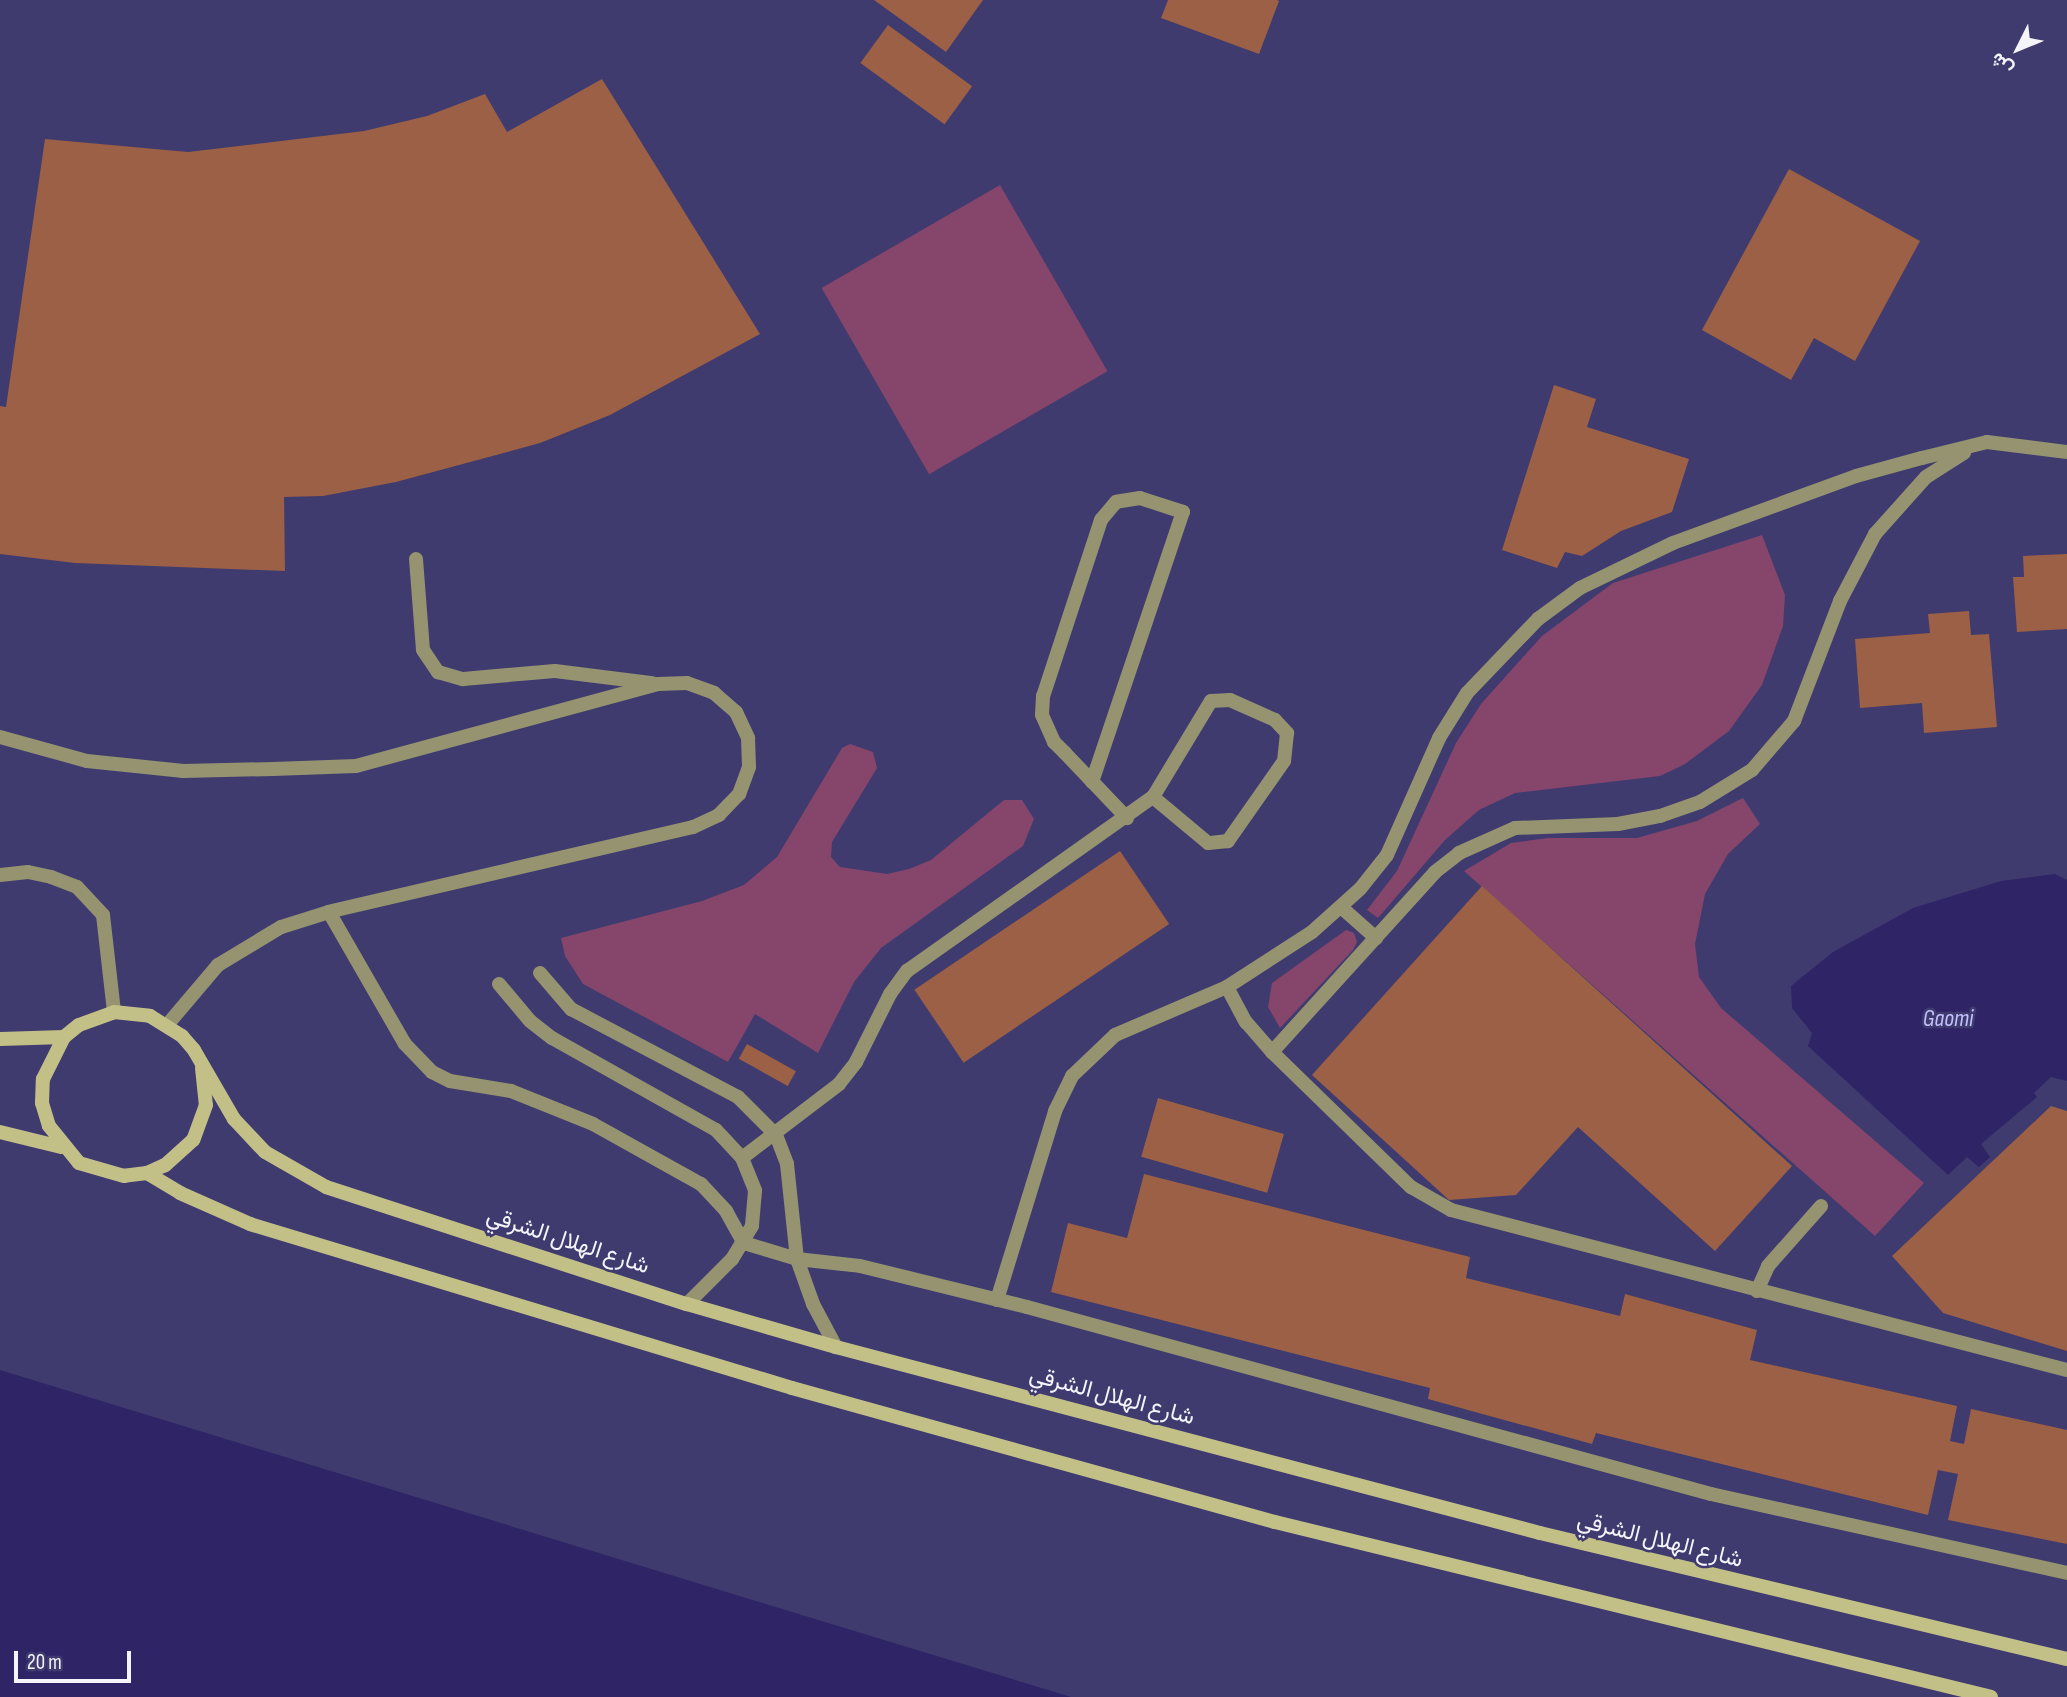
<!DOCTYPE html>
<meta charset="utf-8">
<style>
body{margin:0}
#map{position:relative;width:2067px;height:1697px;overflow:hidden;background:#3f3b6f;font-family:"Sofia Sans Condensed",Vazirmatn,sans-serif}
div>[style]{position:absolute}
.green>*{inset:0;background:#86456b;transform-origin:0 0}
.water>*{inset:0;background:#2e2466}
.building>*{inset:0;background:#9b6045;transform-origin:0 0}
.lane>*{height:14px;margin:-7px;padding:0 7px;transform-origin:7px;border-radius:7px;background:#959370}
.street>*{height:14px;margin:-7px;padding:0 7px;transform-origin:7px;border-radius:7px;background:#959370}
.secondary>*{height:14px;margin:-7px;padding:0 7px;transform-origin:7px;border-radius:7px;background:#c3c087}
span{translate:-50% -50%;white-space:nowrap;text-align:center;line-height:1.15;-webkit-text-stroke:5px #3f3b6f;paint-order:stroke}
.street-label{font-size:23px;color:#f4f4fa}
.water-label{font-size:24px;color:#c3c1fe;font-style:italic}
.north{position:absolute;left:1983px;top:14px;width:70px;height:70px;-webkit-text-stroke:5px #3f3b6f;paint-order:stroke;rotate:227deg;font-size:19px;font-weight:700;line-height:28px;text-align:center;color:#f4f4fa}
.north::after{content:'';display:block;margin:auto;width:24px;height:32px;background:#f4f4fa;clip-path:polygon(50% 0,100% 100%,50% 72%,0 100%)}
.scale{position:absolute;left:14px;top:1651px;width:117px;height:32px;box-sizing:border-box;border:4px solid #f4f4fa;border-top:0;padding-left:9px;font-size:21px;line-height:24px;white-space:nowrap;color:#f4f4fa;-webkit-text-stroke:5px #3f3b6f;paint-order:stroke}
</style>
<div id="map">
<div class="green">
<i style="left:1000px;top:185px;width:215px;height:206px;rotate:60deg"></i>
<i style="clip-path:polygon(1762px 535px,1785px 595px,1783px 626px,1762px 685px,1729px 731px,1685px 764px,1660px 776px,1515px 793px,1479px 810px,1445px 840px,1378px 918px,1367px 910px,1397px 871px,1456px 743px,1481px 704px,1542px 636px,1613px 583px)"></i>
<i style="clip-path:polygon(850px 744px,873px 752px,877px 768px,832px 842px,831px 857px,840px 867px,887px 874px,909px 869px,931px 860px,1004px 800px,1022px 800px,1034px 819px,1023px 846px,881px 948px,854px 982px,818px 1053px,755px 1014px,728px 1062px,583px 984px,565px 956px,561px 938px,702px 901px,744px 885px,777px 857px,842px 748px)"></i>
<i style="clip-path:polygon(1743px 798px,1760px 824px,1728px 854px,1705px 894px,1695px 944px,1699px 977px,1721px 1008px,1924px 1183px,1875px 1236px,1464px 871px,1511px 843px,1548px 838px,1637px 838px,1697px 821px)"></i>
<i style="clip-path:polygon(1346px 930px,1354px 933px,1357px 942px,1353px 950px,1280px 1028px,1268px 1007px,1272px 983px)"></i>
</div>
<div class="water">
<i style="clip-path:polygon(2055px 874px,2067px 880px,2067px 1081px,2051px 1077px,2034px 1093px,2037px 1097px,1981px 1144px,1990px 1157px,1979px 1167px,1967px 1157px,1948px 1175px,1808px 1046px,1812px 1033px,1792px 1008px,1791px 986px,1833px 952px,1913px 908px,2001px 881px)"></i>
<i style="clip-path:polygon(0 1370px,769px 1605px,1071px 1697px,0 1697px)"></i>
</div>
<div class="building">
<i style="clip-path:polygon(874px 0,983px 0,946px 52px)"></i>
<i style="clip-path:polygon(1168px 0,1277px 0,1279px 1px,1259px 54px,1161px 18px)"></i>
<i style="left:888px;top:25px;width:104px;height:47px;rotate:36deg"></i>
<i style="clip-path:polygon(602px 79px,760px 334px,610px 415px,540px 443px,396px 482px,323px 496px,284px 497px,285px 571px,75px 563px,0 554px,0 406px,6px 407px,45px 139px,188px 152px,364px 131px,427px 116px,485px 94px,507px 132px)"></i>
<i style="clip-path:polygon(1789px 169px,1920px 241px,1855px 361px,1814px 338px,1791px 380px,1702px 330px)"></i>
<i style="clip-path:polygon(1554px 385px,1596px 399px,1587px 427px,1689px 459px,1672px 512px,1621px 531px,1582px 556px,1565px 552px,1557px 568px,1502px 550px)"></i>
<i style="clip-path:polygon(2067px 554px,2067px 629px,2017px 632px,2013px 577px,2024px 577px,2023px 556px)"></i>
<i style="clip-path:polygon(1969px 611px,1971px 635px,1989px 634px,1997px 727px,1924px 733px,1922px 703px,1860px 708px,1855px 639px,1930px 633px,1928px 614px)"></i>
<i style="left:1120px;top:851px;width:88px;height:248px;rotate:56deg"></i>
<i style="clip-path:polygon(1482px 886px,1792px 1166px,1715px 1251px,1578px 1127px,1516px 1195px,1449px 1200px,1312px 1075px)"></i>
<i style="left:747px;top:1044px;width:56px;height:17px;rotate:29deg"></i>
<i style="left:1158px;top:1098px;width:131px;height:61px;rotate:16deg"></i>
<i style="clip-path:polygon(2051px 1106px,2067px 1111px,2067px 1351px,1943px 1313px,1892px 1256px)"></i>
<i style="clip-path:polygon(1144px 1174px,1470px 1257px,1466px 1278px,1620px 1316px,1625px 1294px,1757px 1330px,1750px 1360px,1957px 1406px,1950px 1441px,1964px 1444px,1971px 1409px,2067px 1430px,2067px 1544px,1948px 1520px,1958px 1474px,1938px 1470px,1928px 1515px,1596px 1433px,1592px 1444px,1428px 1399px,1430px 1388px,1051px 1292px,1068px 1223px,1127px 1238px)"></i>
</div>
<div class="lane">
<i style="left:416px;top:559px;width:91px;rotate:85.6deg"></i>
<i style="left:423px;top:650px;width:27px;rotate:56deg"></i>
<i style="left:438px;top:672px;width:26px;rotate:16deg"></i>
<i style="left:463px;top:679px;width:92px;rotate:-5deg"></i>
<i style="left:555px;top:671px;width:98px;rotate:7.1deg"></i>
<i style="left:0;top:737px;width:90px;rotate:15.4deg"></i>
<i style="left:87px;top:761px;width:97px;rotate:5.9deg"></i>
<i style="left:183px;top:771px;width:90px;rotate:-1.3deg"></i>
<i style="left:273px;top:769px;width:83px;rotate:-2.1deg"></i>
<i style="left:356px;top:766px;width:313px;rotate:-15.2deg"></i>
<i style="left:658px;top:684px;width:29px;rotate:-2deg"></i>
<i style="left:687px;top:683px;width:29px;rotate:20deg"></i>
<i style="left:714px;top:693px;width:29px;rotate:41deg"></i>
<i style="left:736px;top:712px;width:29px;rotate:65deg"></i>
<i style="left:748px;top:738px;width:29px;rotate:88deg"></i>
<i style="left:749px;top:767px;width:29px;rotate:110deg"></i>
<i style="left:739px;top:794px;width:29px;rotate:134deg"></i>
<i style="left:719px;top:815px;width:29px;rotate:155deg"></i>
<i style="left:693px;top:827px;width:374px;rotate:166.9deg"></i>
<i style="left:329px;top:912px;width:50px;rotate:162.6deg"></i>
<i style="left:281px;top:927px;width:74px;rotate:148.9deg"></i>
<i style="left:218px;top:965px;width:77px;rotate:130.3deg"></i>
<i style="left:1092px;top:782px;width:285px;rotate:-71.4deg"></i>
<i style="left:1183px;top:512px;width:45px;rotate:-162deg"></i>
<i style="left:1140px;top:498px;width:24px;rotate:171deg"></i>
<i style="left:1116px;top:502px;width:23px;rotate:130deg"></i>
<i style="left:1101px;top:520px;width:185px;rotate:108.2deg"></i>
<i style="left:1043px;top:696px;width:19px;rotate:93deg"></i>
<i style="left:1042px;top:715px;width:30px;rotate:66deg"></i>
<i style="left:1054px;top:742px;width:16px;rotate:45deg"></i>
<i style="left:1065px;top:753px;width:90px;rotate:46.4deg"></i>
<i style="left:0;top:875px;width:28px;rotate:-6deg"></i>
<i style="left:28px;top:872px;width:24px;rotate:12deg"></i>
<i style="left:51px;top:877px;width:28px;rotate:21deg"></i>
<i style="left:77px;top:887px;width:38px;rotate:47deg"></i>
<i style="left:103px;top:915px;width:98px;rotate:83.5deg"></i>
<i style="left:329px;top:912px;width:152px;rotate:60.1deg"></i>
<i style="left:405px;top:1044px;width:39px;rotate:46deg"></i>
<i style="left:432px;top:1072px;width:20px;rotate:27deg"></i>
<i style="left:450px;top:1081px;width:62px;rotate:9.3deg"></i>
<i style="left:511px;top:1091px;width:88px;rotate:21.9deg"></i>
<i style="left:593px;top:1124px;width:124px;rotate:29.1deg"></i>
<i style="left:701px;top:1184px;width:37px;rotate:47deg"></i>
<i style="left:726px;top:1211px;width:37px;rotate:61deg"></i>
<i style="left:744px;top:1243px;width:55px;rotate:16.8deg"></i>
<i style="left:797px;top:1259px;width:63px;rotate:6.3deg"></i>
<i style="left:860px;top:1266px;width:172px;rotate:13.8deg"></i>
<i style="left:1027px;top:1307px;width:709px;rotate:15.29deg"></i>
<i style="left:1711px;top:1494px;width:365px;rotate:12.5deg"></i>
<i style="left:540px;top:973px;width:48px;rotate:49.3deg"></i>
<i style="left:571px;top:1009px;width:189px;rotate:27.8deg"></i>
<i style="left:738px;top:1097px;width:54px;rotate:45deg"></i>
<i style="left:776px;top:1135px;width:31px;rotate:69deg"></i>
<i style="left:787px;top:1164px;width:96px;rotate:84deg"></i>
<i style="left:797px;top:1259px;width:48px;rotate:70.4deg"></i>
<i style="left:813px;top:1304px;width:49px;rotate:61.9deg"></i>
<i style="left:499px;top:984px;width:48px;rotate:50deg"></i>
<i style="left:530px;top:1021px;width:28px;rotate:38deg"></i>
<i style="left:552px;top:1038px;width:188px;rotate:29.3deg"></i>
<i style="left:716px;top:1130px;width:38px;rotate:47deg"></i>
<i style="left:742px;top:1158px;width:35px;rotate:68deg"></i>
<i style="left:755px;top:1191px;width:35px;rotate:95deg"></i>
<i style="left:752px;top:1226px;width:39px;rotate:121deg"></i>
<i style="left:732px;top:1259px;width:64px;rotate:135deg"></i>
<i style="left:742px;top:1158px;width:122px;rotate:-37.3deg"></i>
<i style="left:839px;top:1084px;width:28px;rotate:-52deg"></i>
<i style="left:856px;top:1062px;width:76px;rotate:-63.4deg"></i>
<i style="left:890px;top:994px;width:29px;rotate:-54deg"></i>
<i style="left:907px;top:971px;width:301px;rotate:-35.3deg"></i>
<i style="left:1153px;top:797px;width:112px;rotate:-58.9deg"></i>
<i style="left:1211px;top:701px;width:19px;rotate:-3deg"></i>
<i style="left:1230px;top:700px;width:49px;rotate:24deg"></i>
<i style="left:1275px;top:720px;width:18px;rotate:47deg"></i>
<i style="left:1287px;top:733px;width:28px;rotate:96deg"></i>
<i style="left:1284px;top:761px;width:98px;rotate:125deg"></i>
<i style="left:1228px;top:841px;width:20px;rotate:174deg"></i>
<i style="left:1208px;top:843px;width:72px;rotate:-140.1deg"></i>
<i style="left:1757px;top:1291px;width:27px;rotate:-66deg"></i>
<i style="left:1768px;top:1266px;width:80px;rotate:-48.5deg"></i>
<i style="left:997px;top:1300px;width:198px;rotate:-72.9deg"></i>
<i style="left:1055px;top:1111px;width:39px;rotate:-64deg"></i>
<i style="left:1072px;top:1076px;width:59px;rotate:-43.6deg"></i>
<i style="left:1115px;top:1035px;width:122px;rotate:-23.2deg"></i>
<i style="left:1227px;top:987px;width:40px;rotate:62deg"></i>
<i style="left:1246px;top:1022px;width:40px;rotate:49deg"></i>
<i style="left:1272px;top:1052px;width:194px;rotate:44.2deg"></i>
<i style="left:1411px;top:1187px;width:46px;rotate:29.9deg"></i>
<i style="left:1451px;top:1210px;width:636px;rotate:14.56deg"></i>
</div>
<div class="street">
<i style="left:1341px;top:907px;width:47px;rotate:41.5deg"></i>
<i style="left:1227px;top:987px;width:101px;rotate:-32.9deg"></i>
<i style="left:1312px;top:932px;width:64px;rotate:-41.9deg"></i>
<i style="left:1360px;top:889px;width:43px;rotate:-51.5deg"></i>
<i style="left:1387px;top:855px;width:128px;rotate:-66deg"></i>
<i style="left:1439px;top:738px;width:53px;rotate:-58.1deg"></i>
<i style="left:1467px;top:693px;width:103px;rotate:-46.2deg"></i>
<i style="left:1538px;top:619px;width:52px;rotate:-36.4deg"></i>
<i style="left:1580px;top:588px;width:103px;rotate:-25.8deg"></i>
<i style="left:1673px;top:543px;width:195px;rotate:-20.1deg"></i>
<i style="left:1856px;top:476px;width:68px;rotate:-15.3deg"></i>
<i style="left:1922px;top:458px;width:67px;rotate:-13.8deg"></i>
<i style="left:1987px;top:442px;width:81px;rotate:7.1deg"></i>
<i style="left:1272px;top:1052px;width:243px;rotate:-47.8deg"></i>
<i style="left:1435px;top:872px;width:31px;rotate:-38deg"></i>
<i style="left:1459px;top:853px;width:61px;rotate:-24.1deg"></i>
<i style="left:1515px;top:828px;width:103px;rotate:-2.2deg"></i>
<i style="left:1618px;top:824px;width:43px;rotate:-10.8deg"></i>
<i style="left:1660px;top:816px;width:42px;rotate:-19.3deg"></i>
<i style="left:1700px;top:802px;width:61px;rotate:-31.6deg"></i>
<i style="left:1752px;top:770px;width:65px;rotate:-49.4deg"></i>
<i style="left:1794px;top:721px;width:129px;rotate:-69deg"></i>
<i style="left:1840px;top:601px;width:76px;rotate:-62.4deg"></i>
<i style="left:1875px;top:534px;width:76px;rotate:-48.2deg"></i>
<i style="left:1926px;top:477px;width:45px;rotate:-32.3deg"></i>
</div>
<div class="secondary">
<i style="left:0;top:1039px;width:64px;rotate:-1.8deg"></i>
<i style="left:202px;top:1068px;width:37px;rotate:84deg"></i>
<i style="left:206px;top:1105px;width:37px;rotate:110deg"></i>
<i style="left:193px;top:1140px;width:38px;rotate:138deg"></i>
<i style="left:165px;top:1165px;width:20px;rotate:156deg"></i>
<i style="left:147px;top:1173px;width:23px;rotate:173deg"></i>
<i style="left:124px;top:1176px;width:47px;rotate:-163.9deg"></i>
<i style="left:79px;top:1163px;width:48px;rotate:-129deg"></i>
<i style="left:49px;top:1126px;width:24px;rotate:-107deg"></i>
<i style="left:42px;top:1103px;width:24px;rotate:-88deg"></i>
<i style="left:43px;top:1079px;width:47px;rotate:-63.4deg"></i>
<i style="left:64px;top:1037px;width:19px;rotate:-39deg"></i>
<i style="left:79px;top:1025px;width:37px;rotate:-20deg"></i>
<i style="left:114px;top:1012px;width:36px;rotate:6deg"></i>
<i style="left:150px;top:1016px;width:38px;rotate:32deg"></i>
<i style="left:182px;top:1036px;width:18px;rotate:49deg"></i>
<i style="left:194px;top:1050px;width:80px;rotate:59.9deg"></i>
<i style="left:234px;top:1119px;width:45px;rotate:46.8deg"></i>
<i style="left:265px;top:1152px;width:70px;rotate:29.8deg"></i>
<i style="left:326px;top:1187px;width:379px;rotate:18deg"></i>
<i style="left:687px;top:1304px;width:155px;rotate:16.1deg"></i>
<i style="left:836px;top:1347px;width:728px;rotate:14.8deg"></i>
<i style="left:1540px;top:1533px;width:542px;rotate:13.45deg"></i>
<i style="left:0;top:1132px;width:63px;rotate:13.8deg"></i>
<i style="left:147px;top:1173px;width:39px;rotate:31deg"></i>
<i style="left:180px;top:1193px;width:77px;rotate:23.9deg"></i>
<i style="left:250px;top:1224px;width:566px;rotate:16.83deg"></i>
<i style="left:792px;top:1388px;width:501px;rotate:15.51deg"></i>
<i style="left:1275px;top:1522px;width:737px;rotate:13.73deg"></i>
</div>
<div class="street-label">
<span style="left:568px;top:1241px;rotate:18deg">شارع الهلال الشرقي</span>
<span style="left:1112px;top:1396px;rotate:15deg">شارع الهلال الشرقي</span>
<span style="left:1660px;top:1540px;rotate:14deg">شارع الهلال الشرقي</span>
</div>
<div class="water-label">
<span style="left:1948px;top:1019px">Gaomi</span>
</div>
<div class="north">ش</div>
<div class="scale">20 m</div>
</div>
